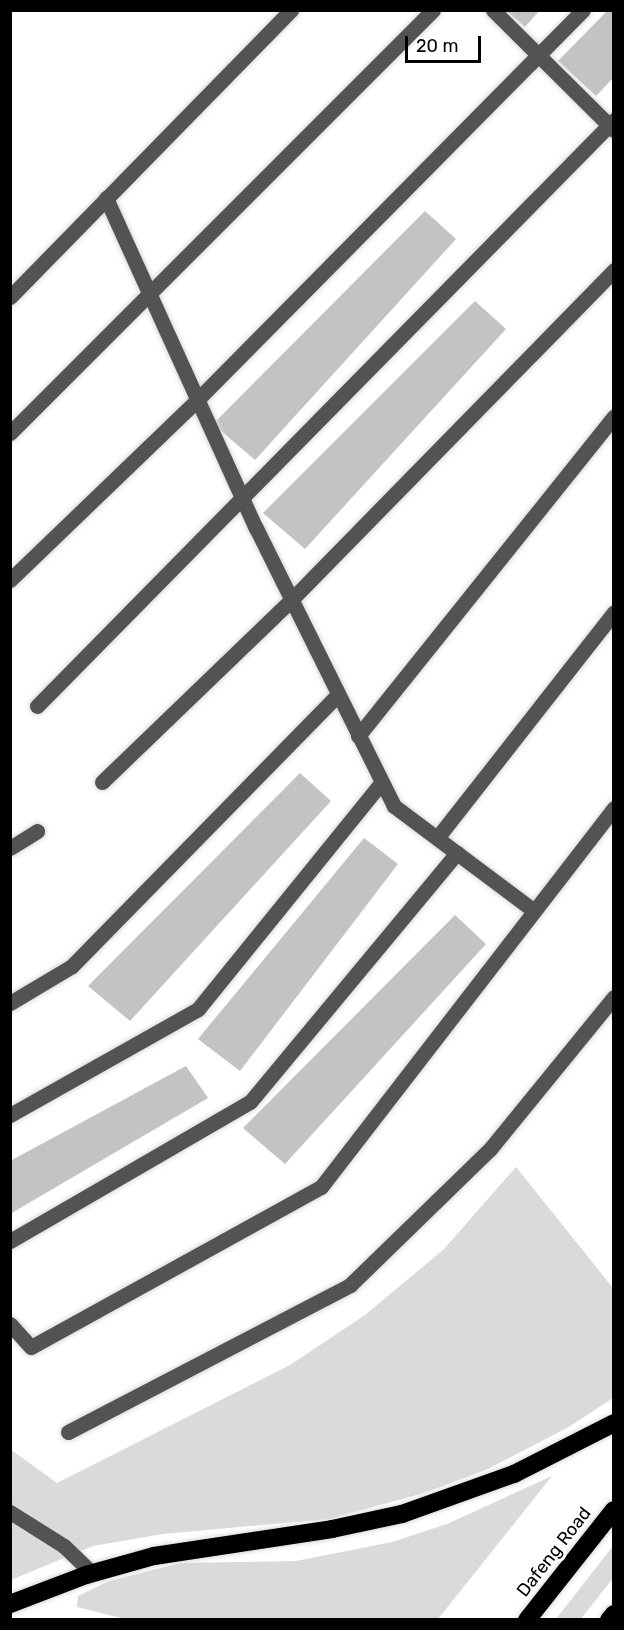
<!DOCTYPE html>
<style>
body{margin:0}
#map{position:relative;width:624px;height:1630px;overflow:hidden;background:#fff;font-family:Rubik,sans-serif}
div>[style]{position:absolute}
.green>*{inset:0;background:#dadada}
.building>*{inset:0;background:#c3c3c3}
.roads{filter:drop-shadow(0 0 2px #dbdbdb) drop-shadow(0 0 2px #dbdbdb)}
.minor>*{height:15px;margin:-7.5px;padding:0 7.5px;transform-origin:7.5px;border-radius:7.5px;background:#535353}
.highway>*{height:18px;margin:-9px;padding:0 9px;transform-origin:9px;border-radius:9px;background:#000}
span{translate:-50% -50%;white-space:nowrap;text-align:center;line-height:1.15;-webkit-text-stroke:6px #fff;paint-order:stroke}
.street-label{font-size:18px;color:#000}
.frame{position:absolute;inset:0;border:12px solid #000;pointer-events:none}
.scale{position:absolute;left:405px;top:36px;width:76px;height:27px;box-sizing:border-box;border:3px solid #000;border-top:0;padding-left:8px;font-size:18px;line-height:21px;white-space:nowrap;color:#000;-webkit-text-stroke:4px #fff;paint-order:stroke}
</style>
<div id="map">
<div class="green">
<i style="clip-path:polygon(516px 1167px,613px 1288px,613px 1398px,567px 1428px,488px 1469px,424px 1493px,329px 1519px,163px 1534px,93px 1546px,11px 1580px,10px 1449px,57px 1483px,290px 1365px,365px 1315px,443px 1250px)"></i>
<i style="clip-path:polygon(552px 1476px,438px 1619px,129px 1620px,77px 1607px,78px 1596px,109px 1581px,181px 1563px,296px 1561px,392px 1542px,447px 1524px)"></i>
<i style="clip-path:polygon(613px 1546px,613px 1578px,581px 1619px,556px 1619px)"></i>
</div>
<div class="building">
<i style="clip-path:polygon(505px 10px,540px 10px,525px 27px)"></i>
<i style="clip-path:polygon(608px 10px,614px 10px,614px 77px,596px 96px,558px 61px)"></i>
<i style="clip-path:polygon(425px 211px,456px 239px,255px 460px,213px 424px)"></i>
<i style="clip-path:polygon(475px 301px,506px 329px,305px 549px,263px 513px)"></i>
<i style="clip-path:polygon(300px 773px,331px 801px,130px 1021px,88px 986px)"></i>
<i style="clip-path:polygon(364px 838px,398px 864px,240px 1071px,198px 1039px)"></i>
<i style="clip-path:polygon(455px 915px,486px 944px,285px 1164px,243px 1128px)"></i>
<i style="clip-path:polygon(186px 1066px,208px 1098px,10px 1214px,10px 1161px)"></i>
</div>
<div class="roads">
<div class="minor">
<i style="left:493px;top:10px;width:170px;rotate:44.8deg"></i>
<i style="left:106px;top:198px;width:362px;rotate:65.6deg"></i>
<i style="left:256px;top:528px;width:310px;rotate:63.6deg"></i>
<i style="left:394px;top:806px;width:174px;rotate:36.8deg"></i>
<i style="left:10px;top:297px;width:402px;rotate:-45.6deg"></i>
<i style="left:10px;top:433px;width:598px;rotate:-45deg"></i>
<i style="left:10px;top:580px;width:261px;rotate:-43.9deg"></i>
<i style="left:198px;top:399px;width:547px;rotate:-45.3deg"></i>
<i style="left:37px;top:706px;width:822px;rotate:-45.44deg"></i>
<i style="left:358px;top:736px;width:409px;rotate:-51.3deg"></i>
<i style="left:102px;top:782px;width:265px;rotate:-43.9deg"></i>
<i style="left:293px;top:598px;width:459px;rotate:-45.6deg"></i>
<i style="left:437px;top:838px;width:287px;rotate:-51.9deg"></i>
<i style="left:10px;top:848px;width:32px;rotate:-32deg"></i>
<i style="left:10px;top:1003px;width:72px;rotate:-30.8deg"></i>
<i style="left:72px;top:966px;width:380px;rotate:-45.6deg"></i>
<i style="left:10px;top:1115px;width:216px;rotate:-29.4deg"></i>
<i style="left:198px;top:1009px;width:291px;rotate:-51deg"></i>
<i style="left:10px;top:1241px;width:277px;rotate:-30.1deg"></i>
<i style="left:250px;top:1102px;width:324px;rotate:-50.3deg"></i>
<i style="left:10px;top:1324px;width:31px;rotate:48deg"></i>
<i style="left:31px;top:1347px;width:331px;rotate:-28.9deg"></i>
<i style="left:321px;top:1187px;width:479px;rotate:-52.3deg"></i>
<i style="left:68px;top:1432px;width:318px;rotate:-27.5deg"></i>
<i style="left:350px;top:1285px;width:195px;rotate:-44.2deg"></i>
<i style="left:490px;top:1149px;width:196px;rotate:-50.8deg"></i>
<i style="left:10px;top:1512px;width:64px;rotate:32.2deg"></i>
<i style="left:64px;top:1546px;width:39px;rotate:44deg"></i>
</div>
<div class="highway">
<i style="left:10px;top:1604px;width:81px;rotate:-20.9deg"></i>
<i style="left:86px;top:1575px;width:71px;rotate:-15.6deg"></i>
<i style="left:154px;top:1556px;width:180px;rotate:-8.6deg"></i>
<i style="left:332px;top:1529px;width:72px;rotate:-12.1deg"></i>
<i style="left:402px;top:1514px;width:119px;rotate:-19.7deg"></i>
<i style="left:514px;top:1474px;width:112px;rotate:-27deg"></i>
<i style="left:527px;top:1620px;width:140px;rotate:-51.7deg"></i>
<i style="left:609px;top:1620px;width:8px;rotate:-50deg"></i>
</div>
</div>
<div class="street-label">
<span style="left:554px;top:1552px;rotate:-52deg">Dafeng Road</span>
</div>
<div class="frame"></div>
<div class="scale">20 m</div>
</div>
